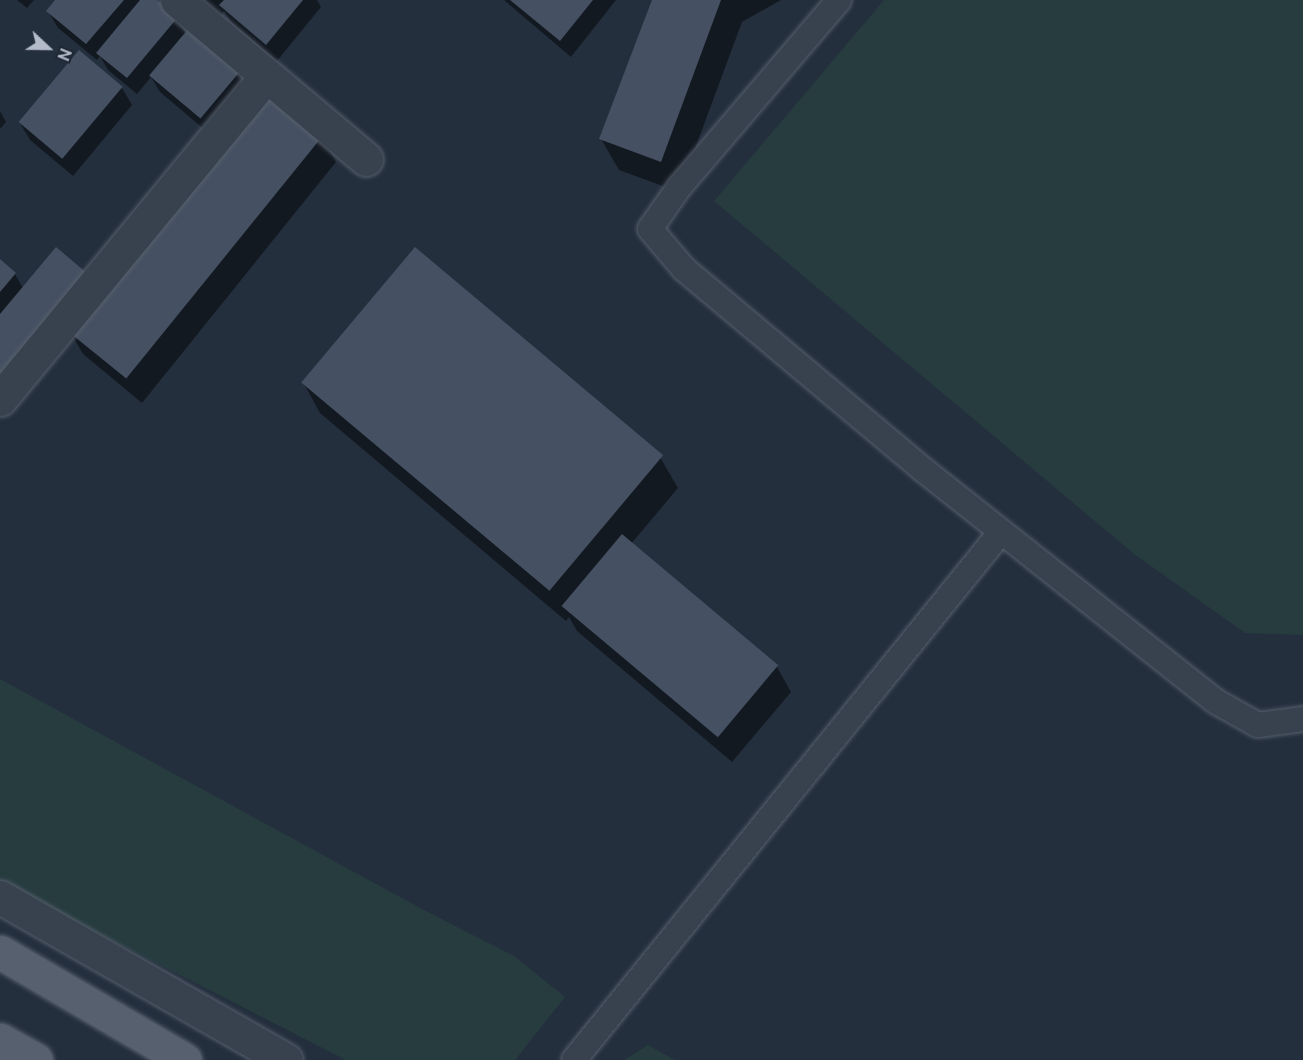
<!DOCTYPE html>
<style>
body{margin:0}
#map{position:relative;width:1303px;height:1060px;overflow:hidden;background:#242f3e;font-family:Ubuntu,sans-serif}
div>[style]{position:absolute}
.green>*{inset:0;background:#263c3f}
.shadow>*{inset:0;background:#0007}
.building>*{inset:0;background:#455162;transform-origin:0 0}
.roads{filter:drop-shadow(0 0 2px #565f6c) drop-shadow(0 0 2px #565f6c)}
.service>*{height:24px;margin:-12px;padding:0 12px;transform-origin:12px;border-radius:12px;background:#38414e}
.minor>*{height:33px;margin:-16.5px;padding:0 16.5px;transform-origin:16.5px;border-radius:16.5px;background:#38414e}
.tertiary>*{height:33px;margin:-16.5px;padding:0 16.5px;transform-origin:16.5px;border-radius:16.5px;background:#38414e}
.primary>*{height:33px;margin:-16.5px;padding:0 16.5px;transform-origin:16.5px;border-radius:16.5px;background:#56606e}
span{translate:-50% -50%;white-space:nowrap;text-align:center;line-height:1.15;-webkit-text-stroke:4.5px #1d2633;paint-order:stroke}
.north{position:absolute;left:18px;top:18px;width:60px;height:60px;-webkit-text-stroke:4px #1d2633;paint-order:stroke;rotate:112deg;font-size:16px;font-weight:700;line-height:24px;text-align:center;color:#b4bcc9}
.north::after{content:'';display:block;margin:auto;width:21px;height:27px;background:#b4bcc9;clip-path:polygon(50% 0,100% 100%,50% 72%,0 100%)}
</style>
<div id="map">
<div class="green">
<i style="clip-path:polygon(884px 0,1303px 0,1303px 635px,1245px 633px,1134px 554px,714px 201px)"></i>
<i style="clip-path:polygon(0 679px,422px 909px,514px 956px,565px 997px,515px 1060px,346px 1060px,0 883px)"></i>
<i style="clip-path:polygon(648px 1045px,675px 1060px,624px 1060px)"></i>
</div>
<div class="shadow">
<i style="clip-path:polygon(17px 0,34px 0,27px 8px)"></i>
<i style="clip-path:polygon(57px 0,155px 0,176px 18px,186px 34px,239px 72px,249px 89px,211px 135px,160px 92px,151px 77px,137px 94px,108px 70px,100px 56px,97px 60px,58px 28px,48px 11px)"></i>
<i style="clip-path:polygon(184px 0,317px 0,321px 7px,277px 61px,231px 22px,224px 11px,213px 25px)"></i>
<i style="clip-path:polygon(504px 0,616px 0,571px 57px)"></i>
<i style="clip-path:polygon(653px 0,781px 0,742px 22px,679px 192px,619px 170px,601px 139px)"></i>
<i style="clip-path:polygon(122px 88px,132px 105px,73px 176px,30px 140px,20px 123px)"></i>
<i style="clip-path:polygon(0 111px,6px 122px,0 129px)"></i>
<i style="clip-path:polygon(322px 137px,336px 162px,142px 403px,83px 354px,67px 327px,0 382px,0 261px,15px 274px,23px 288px,87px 275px)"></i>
<i style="clip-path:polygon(303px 382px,660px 457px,678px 488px,631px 544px,777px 667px,791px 692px,732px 762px,577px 631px,569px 617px,566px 621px,320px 413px)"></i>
</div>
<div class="building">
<i style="clip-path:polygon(55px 0,124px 0,86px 44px,46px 11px)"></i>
<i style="clip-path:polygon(140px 0,157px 0,178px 17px,127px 78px,96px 53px)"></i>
<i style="clip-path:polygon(224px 0,303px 0,266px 45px,219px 5px)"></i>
<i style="clip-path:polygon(510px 0,593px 0,560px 41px)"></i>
<i style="clip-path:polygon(652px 0,721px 0,661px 162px,599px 139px)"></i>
<i style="left:189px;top:28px;width:67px;height:62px;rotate:40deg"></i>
<i style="left:79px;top:50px;width:57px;height:94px;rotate:40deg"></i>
<i style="left:262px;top:87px;width:78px;height:312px;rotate:39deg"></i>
<i style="clip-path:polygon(56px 247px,88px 274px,0 374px,0 314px)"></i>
<i style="left:415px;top:247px;width:324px;height:177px;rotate:40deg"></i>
<i style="clip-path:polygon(0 259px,16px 273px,0 292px)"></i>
<i style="left:622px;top:534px;width:204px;height:94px;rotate:40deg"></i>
</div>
<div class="roads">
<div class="service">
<i style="left:839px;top:0;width:245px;rotate:130.5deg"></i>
<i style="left:680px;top:186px;width:52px;rotate:124.9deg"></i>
<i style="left:650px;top:229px;width:52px;rotate:49.6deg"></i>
<i style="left:684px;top:269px;width:314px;rotate:40deg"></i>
<i style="left:925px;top:471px;width:370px;rotate:38.4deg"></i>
<i style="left:1215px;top:701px;width:49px;rotate:29.2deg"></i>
<i style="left:1258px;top:725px;width:45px;rotate:-7.6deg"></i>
<i style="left:574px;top:1060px;width:679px;rotate:-51.04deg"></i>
</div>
<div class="minor">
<i style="left:177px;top:0;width:247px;rotate:40.1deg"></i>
<i style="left:0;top:399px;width:417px;rotate:-50.5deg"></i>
</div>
<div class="tertiary">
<i style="left:0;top:897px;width:329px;rotate:29.7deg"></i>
</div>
<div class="primary">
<i style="left:0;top:952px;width:214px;rotate:30.3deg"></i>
<i style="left:0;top:1040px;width:41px;rotate:29.1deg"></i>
</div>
</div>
<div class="north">N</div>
</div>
